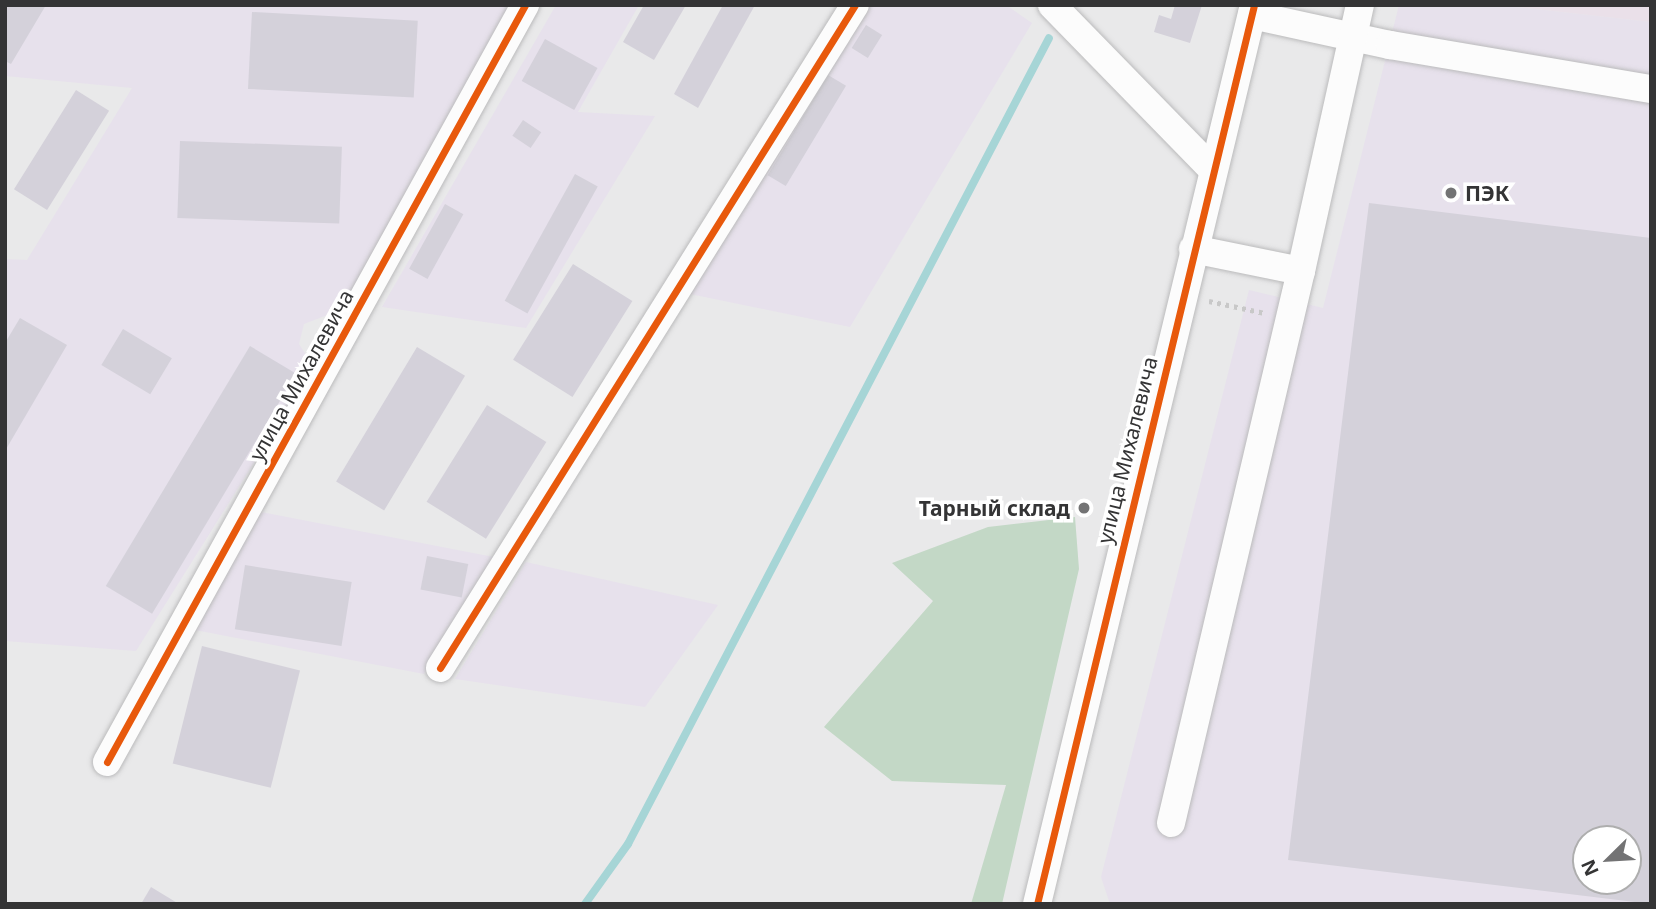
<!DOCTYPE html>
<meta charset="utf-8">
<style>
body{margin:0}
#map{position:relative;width:1656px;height:909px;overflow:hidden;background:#e9e9ea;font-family:"Noto Sans",sans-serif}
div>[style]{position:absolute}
.commercial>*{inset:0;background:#eae0e9}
.industrial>*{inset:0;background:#e7e1ec}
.green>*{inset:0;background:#c3d8c6}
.stream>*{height:8px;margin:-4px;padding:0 4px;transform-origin:4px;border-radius:4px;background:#a6d5d6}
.building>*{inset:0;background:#d4d1da;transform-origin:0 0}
.path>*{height:4.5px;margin-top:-2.25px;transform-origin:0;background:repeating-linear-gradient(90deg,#c8c8c8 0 3.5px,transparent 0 8.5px)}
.roads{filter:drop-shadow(0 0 2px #bbbbbc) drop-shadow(0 0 2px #bbbbbc)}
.minor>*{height:28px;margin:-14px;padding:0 14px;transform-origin:14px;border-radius:14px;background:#fcfcfc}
.cycleway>*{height:7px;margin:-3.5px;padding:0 3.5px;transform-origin:3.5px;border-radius:3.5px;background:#e8590c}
.dots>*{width:19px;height:19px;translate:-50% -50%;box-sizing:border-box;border:4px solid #fff;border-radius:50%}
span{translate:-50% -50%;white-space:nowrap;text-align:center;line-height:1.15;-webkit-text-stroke:7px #fff;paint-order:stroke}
.poi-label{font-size:21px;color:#343435;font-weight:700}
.left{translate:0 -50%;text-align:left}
.right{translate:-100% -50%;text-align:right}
.street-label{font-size:21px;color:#343435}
.frame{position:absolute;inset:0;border:7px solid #343435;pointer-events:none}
.north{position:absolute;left:1572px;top:825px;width:70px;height:70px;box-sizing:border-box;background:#fff;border:2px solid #aeaeae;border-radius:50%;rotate:246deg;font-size:19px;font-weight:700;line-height:28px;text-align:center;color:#343435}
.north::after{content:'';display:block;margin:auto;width:24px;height:32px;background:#737374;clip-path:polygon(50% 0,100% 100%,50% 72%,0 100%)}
</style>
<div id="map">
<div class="commercial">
<i style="clip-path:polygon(1499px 5px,1651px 5px,1651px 22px)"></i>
</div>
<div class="industrial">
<i style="clip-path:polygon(5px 5px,520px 5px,343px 309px,304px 324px,299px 344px,314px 367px,136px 651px,5px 641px,5px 259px,27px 260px,132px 88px,5px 76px)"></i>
<i style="clip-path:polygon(556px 5px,639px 5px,578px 112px,655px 116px,526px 328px,382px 307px)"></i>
<i style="clip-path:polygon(865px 5px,1006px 5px,1032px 23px,850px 327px,690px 294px)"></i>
<i style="clip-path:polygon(evenodd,1399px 5px,1499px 5px,1651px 22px,1651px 904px,1110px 904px,1101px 877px,1249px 290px,1323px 308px,1399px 5px,1586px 839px,1628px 839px,1628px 881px,1586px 881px,1586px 839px)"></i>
<i style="clip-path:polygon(261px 512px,499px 558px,424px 674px,195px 630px)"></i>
<i style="clip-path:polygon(526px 562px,718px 605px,645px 707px,455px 679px)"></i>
</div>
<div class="green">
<i style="clip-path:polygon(1075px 517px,1079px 569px,1002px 904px,971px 904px,1006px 785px,892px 781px,824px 727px,933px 601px,892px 563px,988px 527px)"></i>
</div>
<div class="stream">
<i style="left:585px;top:904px;width:74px;rotate:-54.4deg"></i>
<i style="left:628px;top:844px;width:909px;rotate:-62.42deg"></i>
</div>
<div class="building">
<i style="clip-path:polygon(5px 5px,46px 5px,11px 64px,5px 61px)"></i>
<i style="clip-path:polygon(644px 5px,686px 5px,654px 60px,623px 42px)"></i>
<i style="clip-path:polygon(723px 5px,755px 5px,698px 108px,674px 94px)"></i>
<i style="clip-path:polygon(1175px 5px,1202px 5px,1190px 43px,1154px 32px,1159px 15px,1171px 19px)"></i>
<i style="left:252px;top:12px;width:166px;height:77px;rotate:3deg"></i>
<i style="left:866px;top:25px;width:19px;height:27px;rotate:32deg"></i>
<i style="left:545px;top:39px;width:60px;height:48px;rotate:29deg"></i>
<i style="left:828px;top:75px;width:21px;height:117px;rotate:31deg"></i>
<i style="left:76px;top:90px;width:39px;height:117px;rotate:32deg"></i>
<i style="left:523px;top:120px;width:22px;height:19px;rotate:34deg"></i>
<i style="left:180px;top:141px;width:162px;height:77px;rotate:2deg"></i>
<i style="left:575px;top:174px;width:26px;height:145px;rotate:29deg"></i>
<i style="clip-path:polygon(evenodd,1369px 203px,1651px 238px,1651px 904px,1288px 860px,1369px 203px,1586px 839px,1628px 839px,1628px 881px,1586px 881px,1586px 839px)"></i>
<i style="left:445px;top:204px;width:21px;height:74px;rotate:29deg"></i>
<i style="left:573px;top:264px;width:70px;height:113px;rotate:32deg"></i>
<i style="clip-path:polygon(20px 318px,67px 345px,5px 451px,5px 343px)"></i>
<i style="left:123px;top:329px;width:57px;height:42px;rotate:31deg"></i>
<i style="left:250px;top:346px;width:54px;height:280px;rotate:31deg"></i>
<i style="left:417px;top:347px;width:56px;height:157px;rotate:31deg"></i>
<i style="left:487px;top:405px;width:70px;height:114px;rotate:32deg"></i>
<i style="left:427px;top:556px;width:42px;height:34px;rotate:11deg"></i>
<i style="left:245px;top:565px;width:108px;height:65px;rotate:9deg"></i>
<i style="left:202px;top:646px;width:101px;height:121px;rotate:14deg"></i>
<i style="clip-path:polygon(151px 887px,179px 904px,141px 904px)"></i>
</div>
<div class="path">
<i style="left:1209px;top:301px;width:57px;rotate:12.1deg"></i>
</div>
<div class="roads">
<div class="minor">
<i style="left:1052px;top:5px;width:229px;rotate:45.7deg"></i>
<i style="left:1252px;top:15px;width:141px;rotate:12.3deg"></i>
<i style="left:1390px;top:45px;width:265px;rotate:9.6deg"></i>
<i style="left:1193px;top:249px;width:110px;rotate:11.5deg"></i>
<i style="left:1301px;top:271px;width:272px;rotate:-77.5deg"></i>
<i style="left:440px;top:668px;width:782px;rotate:-57.96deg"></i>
<i style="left:107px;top:762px;width:865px;rotate:-61.09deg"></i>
<i style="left:1171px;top:823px;width:567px;rotate:-76.75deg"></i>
<i style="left:1037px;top:904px;width:925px;rotate:-76.43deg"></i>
</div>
</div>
<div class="cycleway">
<i style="left:440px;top:668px;width:782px;rotate:-57.96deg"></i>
<i style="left:107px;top:762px;width:865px;rotate:-61.09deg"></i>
<i style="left:1037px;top:904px;width:925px;rotate:-76.43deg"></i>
</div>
<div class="dots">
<i style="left:1451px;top:193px;background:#737374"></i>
<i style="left:1084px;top:508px;background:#737374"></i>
</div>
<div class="poi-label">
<span class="left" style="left:1465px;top:193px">ПЭК</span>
<span class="right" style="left:1070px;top:508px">Тарный склад</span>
</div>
<div class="street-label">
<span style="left:301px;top:375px;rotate:-61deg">улица Михалевича</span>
<span style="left:1127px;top:450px;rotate:-76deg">улица Михалевича</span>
</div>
<div class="frame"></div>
<div class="north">N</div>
</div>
